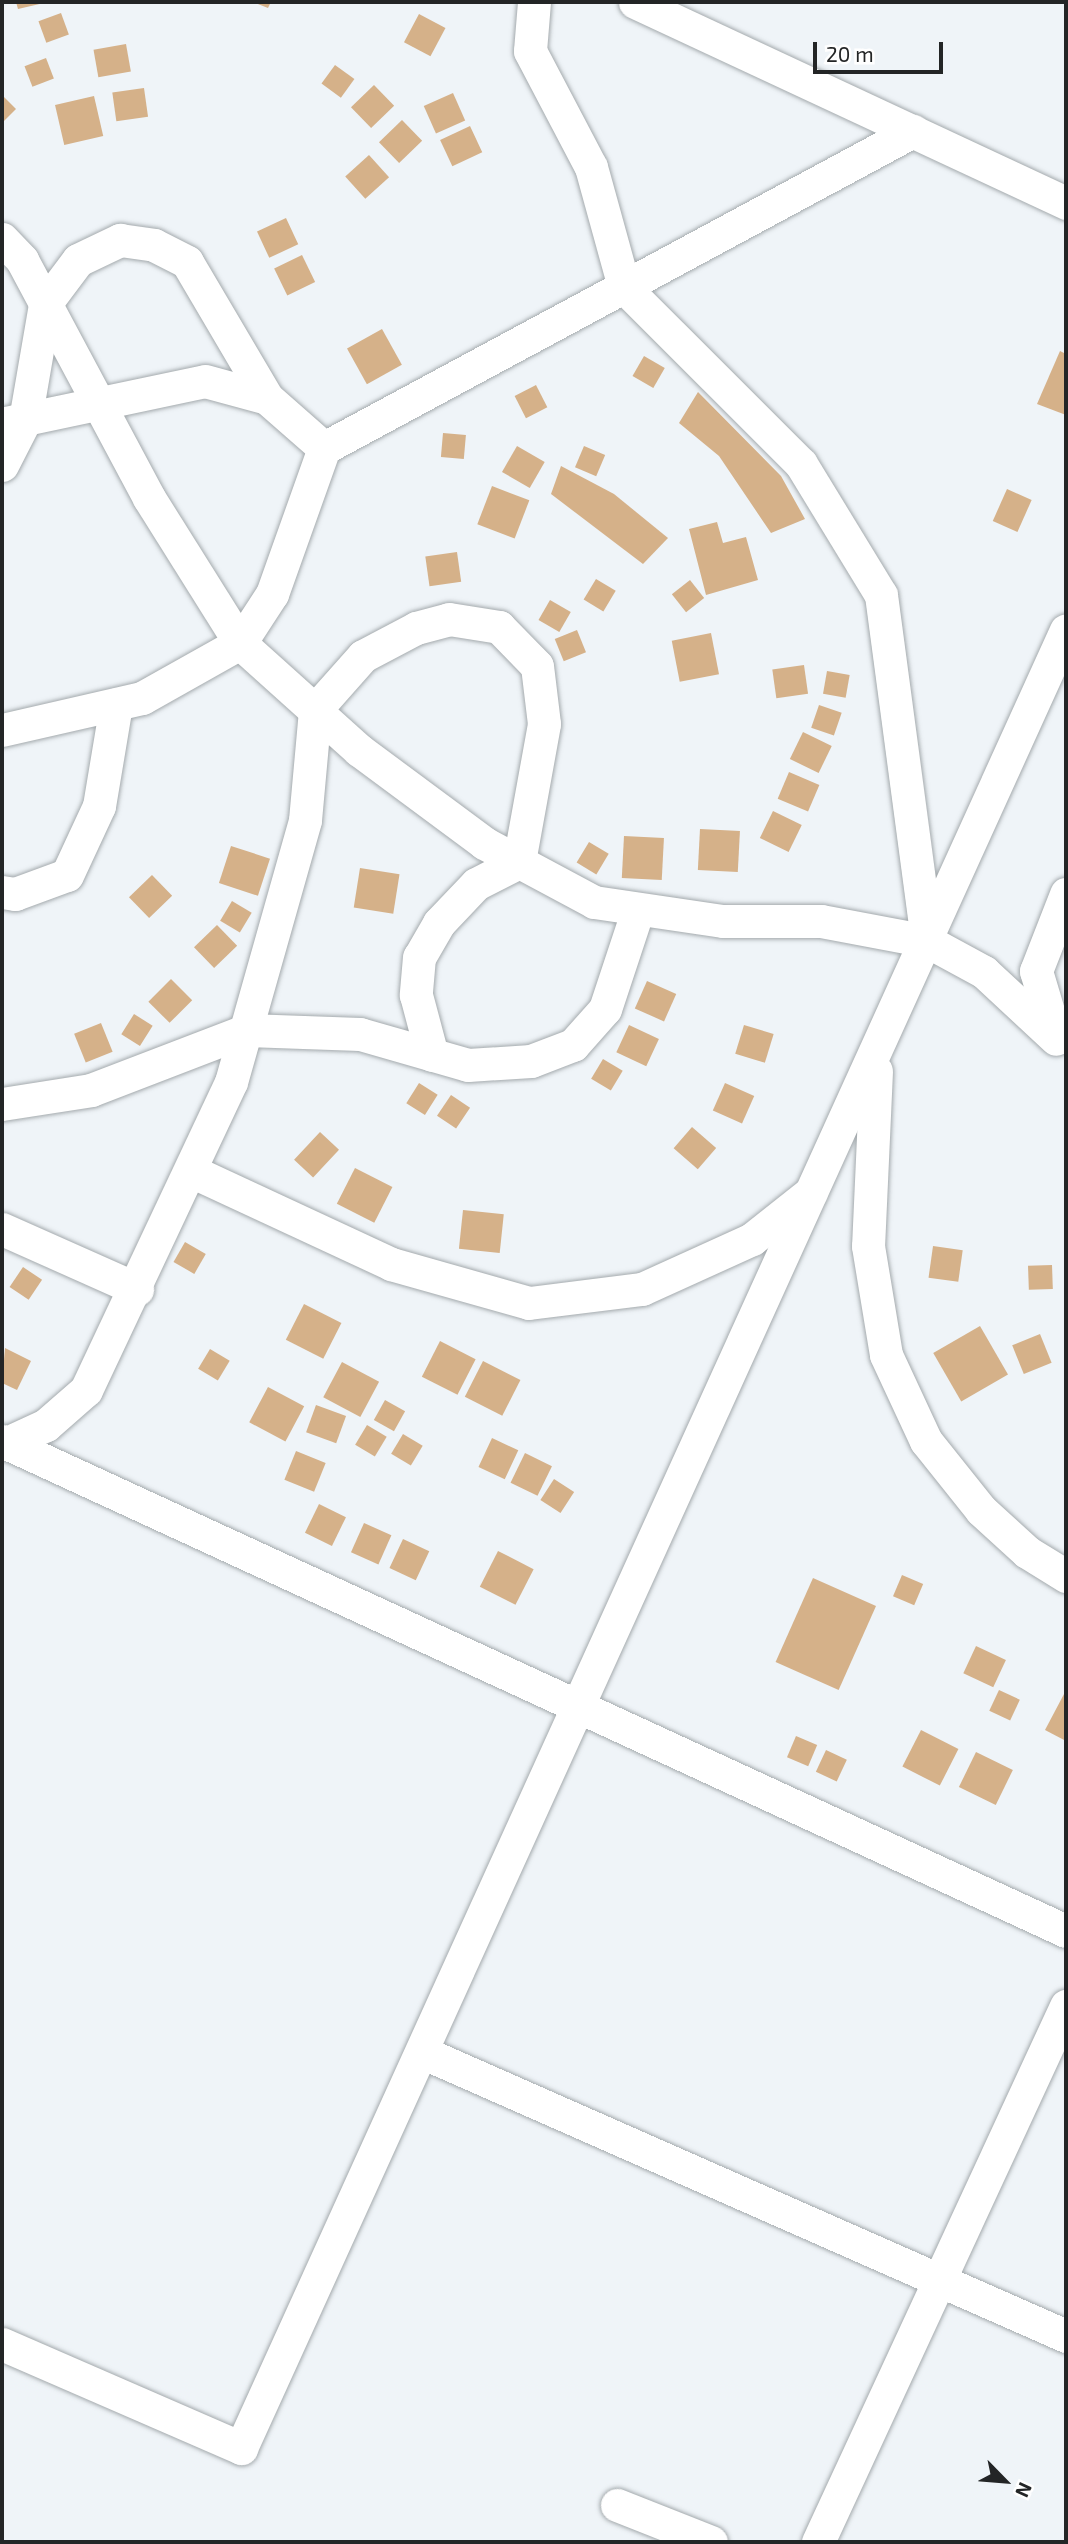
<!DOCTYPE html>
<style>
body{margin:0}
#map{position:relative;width:1068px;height:2544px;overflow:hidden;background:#eff4f8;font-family:"Exo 2",sans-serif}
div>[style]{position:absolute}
.building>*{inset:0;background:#d5b189;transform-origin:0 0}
.roads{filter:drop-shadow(0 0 2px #a4aaad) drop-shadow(0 0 2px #a4aaad)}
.street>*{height:33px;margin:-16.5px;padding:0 16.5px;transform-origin:16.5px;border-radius:16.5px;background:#fff}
span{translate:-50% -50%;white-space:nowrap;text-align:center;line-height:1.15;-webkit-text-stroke:7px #fff;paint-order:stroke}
.frame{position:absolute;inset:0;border:4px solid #232526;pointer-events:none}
.north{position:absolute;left:970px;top:2446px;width:70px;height:70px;-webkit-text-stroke:5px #fff;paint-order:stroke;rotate:115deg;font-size:19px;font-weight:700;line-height:28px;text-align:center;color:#232526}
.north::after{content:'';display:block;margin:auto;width:24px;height:32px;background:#232526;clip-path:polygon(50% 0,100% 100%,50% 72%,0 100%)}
.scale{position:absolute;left:813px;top:42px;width:130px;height:32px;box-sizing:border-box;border:4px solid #232526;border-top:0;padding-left:9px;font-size:21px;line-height:24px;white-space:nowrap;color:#232526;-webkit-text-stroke:5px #fff;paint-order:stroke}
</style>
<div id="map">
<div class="building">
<i style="clip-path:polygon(16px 2px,44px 2px,44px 3px,18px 9px)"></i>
<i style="clip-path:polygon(253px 2px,271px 2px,268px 8px)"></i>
<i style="left:61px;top:13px;width:23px;height:24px;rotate:70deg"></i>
<i style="left:419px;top:14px;width:30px;height:32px;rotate:28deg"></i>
<i style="left:126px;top:44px;width:28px;height:33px;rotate:80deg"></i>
<i style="left:46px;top:58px;width:22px;height:23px;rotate:69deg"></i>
<i style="left:335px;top:65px;width:24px;height:23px;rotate:36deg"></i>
<i style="left:374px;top:85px;width:29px;height:32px;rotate:46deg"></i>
<i style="left:144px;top:88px;width:29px;height:32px;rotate:82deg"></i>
<i style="left:453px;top:93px;width:30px;height:32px;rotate:66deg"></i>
<i style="clip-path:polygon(2px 95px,16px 109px,2px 123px)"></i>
<i style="left:94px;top:96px;width:41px;height:40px;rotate:77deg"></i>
<i style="left:402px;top:120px;width:29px;height:32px;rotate:46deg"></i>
<i style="left:470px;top:126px;width:29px;height:33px;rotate:65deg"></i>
<i style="left:369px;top:155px;width:30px;height:32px;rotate:48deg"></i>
<i style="left:286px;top:218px;width:29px;height:32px;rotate:65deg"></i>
<i style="left:302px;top:255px;width:30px;height:31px;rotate:64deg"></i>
<i style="left:382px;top:329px;width:41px;height:40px;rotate:61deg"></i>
<i style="clip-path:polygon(1060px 351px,1066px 354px,1066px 415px,1037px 404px)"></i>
<i style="left:644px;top:356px;width:24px;height:23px;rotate:30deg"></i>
<i style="left:536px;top:385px;width:25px;height:24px;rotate:63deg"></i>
<i style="clip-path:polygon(698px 392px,781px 476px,805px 519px,771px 533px,719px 456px,679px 423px)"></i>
<i style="left:443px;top:433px;width:23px;height:24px;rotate:5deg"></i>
<i style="left:517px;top:446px;width:32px;height:30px;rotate:30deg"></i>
<i style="left:584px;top:446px;width:23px;height:23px;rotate:23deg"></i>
<i style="clip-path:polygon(561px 466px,614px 494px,668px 538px,643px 564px,551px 494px)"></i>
<i style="left:492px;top:486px;width:40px;height:41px;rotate:21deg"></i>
<i style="left:1007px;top:489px;width:27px;height:35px;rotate:24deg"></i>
<i style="clip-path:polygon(717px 522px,723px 543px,746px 537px,758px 580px,706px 595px,689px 529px)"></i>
<i style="left:457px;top:552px;width:30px;height:32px;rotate:82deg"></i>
<i style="left:596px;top:579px;width:23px;height:24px;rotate:31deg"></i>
<i style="left:690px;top:580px;width:23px;height:23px;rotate:52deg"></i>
<i style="left:550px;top:600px;width:24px;height:23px;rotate:30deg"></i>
<i style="left:577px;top:630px;width:24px;height:24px;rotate:68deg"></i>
<i style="left:711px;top:633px;width:42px;height:40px;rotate:79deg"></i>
<i style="left:804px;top:665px;width:29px;height:32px;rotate:82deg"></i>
<i style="left:827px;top:671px;width:23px;height:23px;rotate:10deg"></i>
<i style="left:819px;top:705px;width:24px;height:24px;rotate:19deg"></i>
<i style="left:803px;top:732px;width:32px;height:30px;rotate:26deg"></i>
<i style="left:789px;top:772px;width:33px;height:29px;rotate:23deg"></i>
<i style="left:773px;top:811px;width:32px;height:30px;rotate:26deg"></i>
<i style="left:700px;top:829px;width:40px;height:41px;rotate:3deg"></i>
<i style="left:624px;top:836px;width:40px;height:42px;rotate:3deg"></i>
<i style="left:589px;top:842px;width:23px;height:24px;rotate:31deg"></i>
<i style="left:231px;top:846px;width:41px;height:39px;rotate:18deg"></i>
<i style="left:360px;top:868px;width:40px;height:40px;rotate:9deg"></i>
<i style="left:152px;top:875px;width:29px;height:32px;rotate:46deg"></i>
<i style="left:232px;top:901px;width:23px;height:23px;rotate:31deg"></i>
<i style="left:217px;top:925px;width:29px;height:32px;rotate:46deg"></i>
<i style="left:171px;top:979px;width:30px;height:32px;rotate:45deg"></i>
<i style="left:647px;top:981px;width:32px;height:30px;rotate:24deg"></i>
<i style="left:134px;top:1014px;width:22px;height:24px;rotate:32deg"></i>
<i style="left:101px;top:1023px;width:31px;height:29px;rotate:68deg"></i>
<i style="left:629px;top:1025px;width:33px;height:30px;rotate:25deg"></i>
<i style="left:744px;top:1025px;width:31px;height:30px;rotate:17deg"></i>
<i style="left:603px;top:1059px;width:23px;height:23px;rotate:31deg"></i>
<i style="left:419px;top:1083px;width:22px;height:24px;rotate:32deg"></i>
<i style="left:725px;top:1083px;width:32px;height:30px;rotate:24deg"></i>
<i style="left:451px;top:1095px;width:23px;height:25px;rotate:34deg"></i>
<i style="left:692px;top:1127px;width:32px;height:28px;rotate:41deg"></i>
<i style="left:320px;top:1132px;width:26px;height:38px;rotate:43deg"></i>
<i style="left:355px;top:1168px;width:42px;height:40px;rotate:27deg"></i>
<i style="left:463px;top:1210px;width:41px;height:39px;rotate:6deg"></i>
<i style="left:185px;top:1242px;width:24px;height:23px;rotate:30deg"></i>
<i style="left:933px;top:1246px;width:30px;height:32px;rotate:8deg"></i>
<i style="left:1052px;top:1265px;width:24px;height:24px;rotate:88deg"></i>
<i style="left:23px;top:1267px;width:23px;height:24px;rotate:34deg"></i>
<i style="left:304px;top:1304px;width:42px;height:40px;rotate:27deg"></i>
<i style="left:980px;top:1326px;width:56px;height:54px;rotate:60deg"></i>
<i style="left:1040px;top:1334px;width:31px;height:30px;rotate:68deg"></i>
<i style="left:440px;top:1341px;width:40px;height:40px;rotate:27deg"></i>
<i style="clip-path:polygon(5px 1348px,31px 1361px,17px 1390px,2px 1383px)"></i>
<i style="left:210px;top:1349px;width:23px;height:23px;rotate:31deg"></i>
<i style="left:483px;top:1361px;width:42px;height:40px;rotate:27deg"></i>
<i style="left:342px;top:1362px;width:42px;height:40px;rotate:28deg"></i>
<i style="left:268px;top:1387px;width:41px;height:40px;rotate:28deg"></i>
<i style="left:385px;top:1400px;width:23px;height:23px;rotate:29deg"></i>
<i style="left:316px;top:1405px;width:32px;height:29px;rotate:20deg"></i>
<i style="left:367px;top:1425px;width:23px;height:23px;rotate:31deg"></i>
<i style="left:403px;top:1434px;width:23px;height:23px;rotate:31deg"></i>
<i style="left:492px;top:1438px;width:29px;height:32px;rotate:25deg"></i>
<i style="left:296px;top:1451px;width:32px;height:31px;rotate:22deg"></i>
<i style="left:525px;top:1453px;width:30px;height:33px;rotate:26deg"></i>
<i style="left:554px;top:1479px;width:24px;height:25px;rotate:33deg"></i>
<i style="left:319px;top:1504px;width:30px;height:32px;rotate:26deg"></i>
<i style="left:364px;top:1523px;width:30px;height:32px;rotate:24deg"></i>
<i style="left:403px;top:1539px;width:29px;height:32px;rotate:25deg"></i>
<i style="left:498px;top:1551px;width:40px;height:40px;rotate:27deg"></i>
<i style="left:902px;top:1575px;width:23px;height:23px;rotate:23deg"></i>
<i style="left:813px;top:1578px;width:69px;height:92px;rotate:24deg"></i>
<i style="left:976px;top:1646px;width:33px;height:30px;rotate:25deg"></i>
<i style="left:999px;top:1690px;width:23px;height:23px;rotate:25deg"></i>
<i style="clip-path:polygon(1064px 1694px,1066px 1695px,1066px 1741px,1045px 1730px)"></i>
<i style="left:921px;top:1730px;width:42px;height:41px;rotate:27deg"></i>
<i style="left:796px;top:1736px;width:23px;height:23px;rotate:23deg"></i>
<i style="left:826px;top:1750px;width:23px;height:24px;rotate:25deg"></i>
<i style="left:976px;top:1752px;width:41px;height:39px;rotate:26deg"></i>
</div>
<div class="roads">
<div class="street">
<i style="left:534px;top:2px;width:49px;rotate:94.7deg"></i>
<i style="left:530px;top:51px;width:131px;rotate:62.3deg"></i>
<i style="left:591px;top:167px;width:124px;rotate:74.6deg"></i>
<i style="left:624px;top:287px;width:250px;rotate:45deg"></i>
<i style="left:801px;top:464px;width:153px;rotate:58.6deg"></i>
<i style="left:881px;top:595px;width:349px;rotate:82.4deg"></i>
<i style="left:635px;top:2px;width:476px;rotate:25deg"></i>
<i style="left:2px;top:239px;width:29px;rotate:46deg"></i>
<i style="left:22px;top:260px;width:270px;rotate:61.9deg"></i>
<i style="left:149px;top:498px;width:171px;rotate:57.9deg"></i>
<i style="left:240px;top:643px;width:160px;rotate:42deg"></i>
<i style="left:359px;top:750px;width:156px;rotate:36.6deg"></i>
<i style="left:484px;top:843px;width:125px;rotate:28.2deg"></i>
<i style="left:594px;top:902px;width:130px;rotate:8.4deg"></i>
<i style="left:723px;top:921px;width:98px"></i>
<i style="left:821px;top:921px;width:108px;rotate:10.7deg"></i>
<i style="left:927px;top:941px;width:65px;rotate:28.5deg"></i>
<i style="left:984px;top:972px;width:98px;rotate:42.9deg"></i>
<i style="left:6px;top:423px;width:203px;rotate:-11.9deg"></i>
<i style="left:205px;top:381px;width:64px;rotate:15.3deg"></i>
<i style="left:267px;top:398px;width:76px;rotate:41.3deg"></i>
<i style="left:2px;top:465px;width:51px;rotate:-62.9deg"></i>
<i style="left:25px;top:420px;width:118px;rotate:-80.2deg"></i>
<i style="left:45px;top:304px;width:55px;rotate:-53.1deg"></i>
<i style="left:78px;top:260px;width:47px;rotate:-25.5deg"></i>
<i style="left:120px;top:240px;width:34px;rotate:8deg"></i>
<i style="left:154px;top:245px;width:37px;rotate:27deg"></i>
<i style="left:187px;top:262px;width:158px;rotate:59.5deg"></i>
<i style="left:2px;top:730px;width:144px;rotate:-12.9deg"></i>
<i style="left:142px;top:698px;width:112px;rotate:-29.3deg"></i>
<i style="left:240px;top:643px;width:59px;rotate:-56.9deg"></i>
<i style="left:272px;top:594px;width:155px;rotate:-70.4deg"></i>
<i style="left:324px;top:448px;width:669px;rotate:-28.29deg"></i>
<i style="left:2px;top:892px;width:13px;rotate:9deg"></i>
<i style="left:15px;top:894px;width:55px;rotate:-20.1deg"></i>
<i style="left:67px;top:875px;width:76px;rotate:-65.1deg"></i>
<i style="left:99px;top:806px;width:103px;rotate:-80.5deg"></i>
<i style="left:1056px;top:1038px;width:70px;rotate:-106.6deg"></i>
<i style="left:1036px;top:971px;width:83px;rotate:-68.7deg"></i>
<i style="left:876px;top:1071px;width:175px;rotate:92.6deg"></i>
<i style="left:868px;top:1246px;width:110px;rotate:80.6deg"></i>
<i style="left:886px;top:1355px;width:95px;rotate:65.1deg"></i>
<i style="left:926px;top:1441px;width:88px;rotate:51.4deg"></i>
<i style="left:981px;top:1510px;width:62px;rotate:42.4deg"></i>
<i style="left:1027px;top:1552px;width:46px;rotate:31.6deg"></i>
<i style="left:2px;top:1104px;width:90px;rotate:-8.9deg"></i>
<i style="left:91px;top:1090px;width:167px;rotate:-21deg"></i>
<i style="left:247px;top:1030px;width:113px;rotate:2deg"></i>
<i style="left:360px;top:1034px;width:112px;rotate:16deg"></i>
<i style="left:468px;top:1065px;width:63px;rotate:-3.6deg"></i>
<i style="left:531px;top:1061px;width:45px;rotate:-20.9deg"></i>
<i style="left:573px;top:1045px;width:48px;rotate:-48.4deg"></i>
<i style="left:605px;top:1009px;width:105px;rotate:-71.7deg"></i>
<i style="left:191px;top:1171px;width:221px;rotate:24.9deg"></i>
<i style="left:391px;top:1264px;width:143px;rotate:15.8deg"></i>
<i style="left:529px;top:1303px;width:114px;rotate:-7.1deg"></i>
<i style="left:642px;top:1289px;width:121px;rotate:-24.4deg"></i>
<i style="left:752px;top:1239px;width:75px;rotate:-38.5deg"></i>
<i style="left:2px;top:1229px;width:148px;rotate:24deg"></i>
<i style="left:2px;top:1441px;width:1171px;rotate:24.73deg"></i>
<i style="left:7px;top:1443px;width:43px;rotate:-24.8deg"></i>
<i style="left:46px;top:1425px;width:53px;rotate:-41.2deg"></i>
<i style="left:86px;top:1390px;width:340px;rotate:-64.8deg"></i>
<i style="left:231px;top:1082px;width:272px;rotate:-74.2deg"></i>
<i style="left:305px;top:820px;width:110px;rotate:-84.8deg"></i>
<i style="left:315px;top:710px;width:72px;rotate:-48.4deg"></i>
<i style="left:363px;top:656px;width:60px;rotate:-27.8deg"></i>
<i style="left:416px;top:628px;width:34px;rotate:-15deg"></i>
<i style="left:449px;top:619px;width:51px;rotate:9.1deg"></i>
<i style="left:499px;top:627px;width:54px;rotate:45.7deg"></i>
<i style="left:537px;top:666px;width:58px;rotate:83.1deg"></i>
<i style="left:544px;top:724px;width:140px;rotate:100.3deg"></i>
<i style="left:519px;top:862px;width:48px;rotate:152.9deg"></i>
<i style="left:476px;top:884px;width:54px;rotate:133.5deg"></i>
<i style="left:439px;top:923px;width:39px;rotate:120deg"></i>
<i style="left:419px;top:957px;width:38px;rotate:95deg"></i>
<i style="left:416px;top:995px;width:62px;rotate:75.1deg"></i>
<i style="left:424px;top:2053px;width:702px;rotate:23.79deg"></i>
<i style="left:2px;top:2344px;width:261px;rotate:23.5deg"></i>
<i style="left:241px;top:2448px;width:1996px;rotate:-65.59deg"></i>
<i style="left:617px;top:2505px;width:101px;rotate:21.5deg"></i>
<i style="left:818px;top:2542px;width:591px;rotate:-65.17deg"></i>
</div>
</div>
<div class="frame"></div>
<div class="north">N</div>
<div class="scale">20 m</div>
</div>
